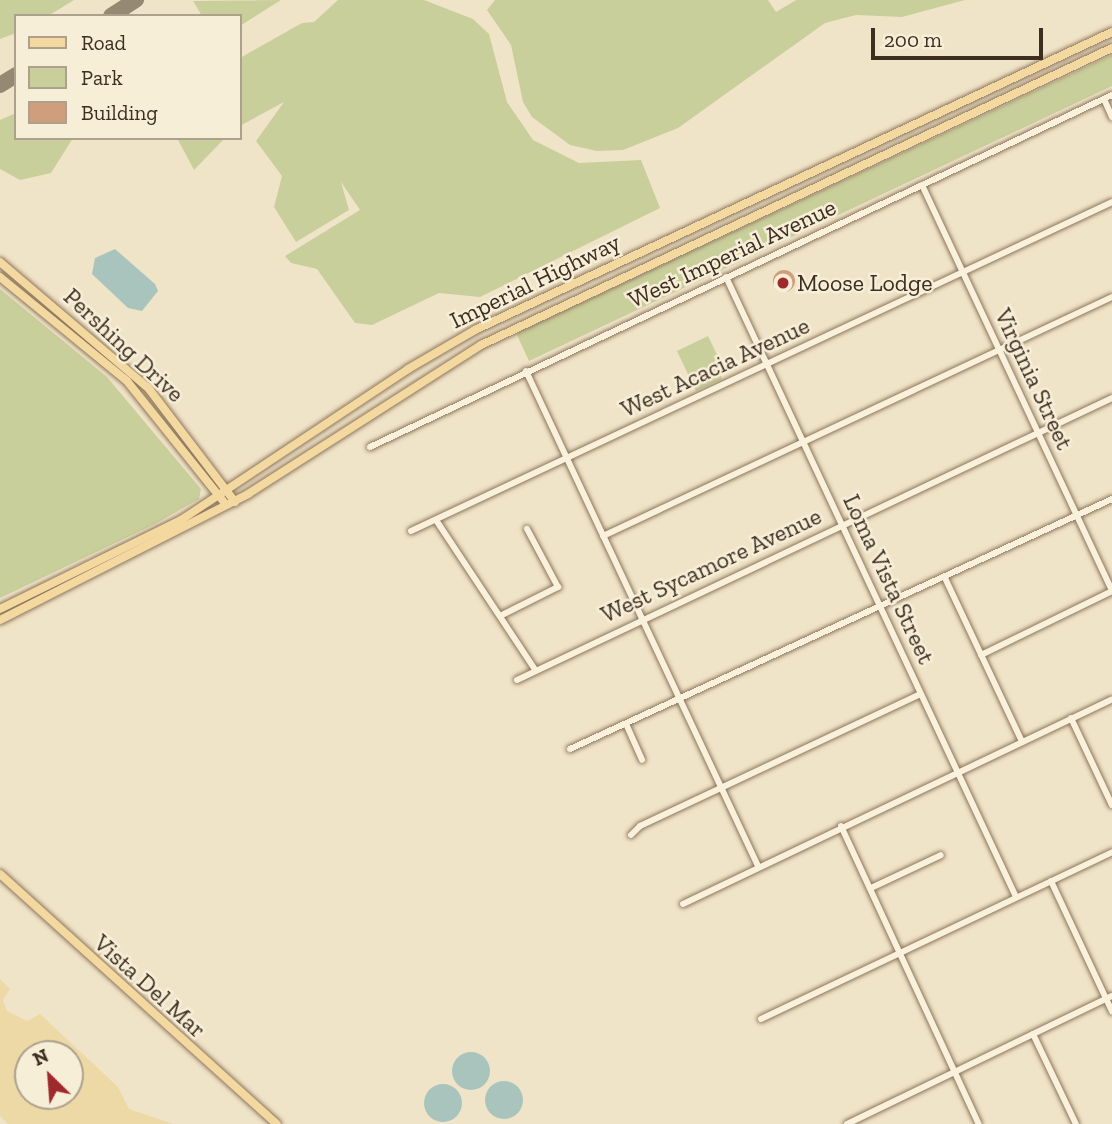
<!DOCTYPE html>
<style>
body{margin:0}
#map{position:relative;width:1112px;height:1124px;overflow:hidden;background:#f0e4c8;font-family:"Zilla Slab",serif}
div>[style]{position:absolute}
.green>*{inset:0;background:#c9cf9b}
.sand>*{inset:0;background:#ecd9a5}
.water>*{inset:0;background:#a9c4bc}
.round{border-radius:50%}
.taxiway>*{height:16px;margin:-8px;padding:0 8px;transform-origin:8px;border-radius:8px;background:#968974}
.building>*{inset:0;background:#cf9f7d}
.roads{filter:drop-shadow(0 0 2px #8d765c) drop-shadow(0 0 2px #8d765c)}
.minor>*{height:6px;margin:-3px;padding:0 3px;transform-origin:3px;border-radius:3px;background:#faf1dc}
.major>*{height:8px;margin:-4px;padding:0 4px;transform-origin:4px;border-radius:4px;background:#f3d9a0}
.dots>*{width:19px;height:19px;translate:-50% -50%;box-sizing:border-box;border:4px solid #f7eed8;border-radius:50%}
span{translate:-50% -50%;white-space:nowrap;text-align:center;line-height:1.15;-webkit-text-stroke:5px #f7eed8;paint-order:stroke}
.street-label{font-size:24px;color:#3d2e20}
.poi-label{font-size:24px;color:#3d2e20}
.left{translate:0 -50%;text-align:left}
.legend{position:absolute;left:14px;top:14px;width:228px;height:126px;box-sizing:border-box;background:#f7eed8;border:2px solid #ada18e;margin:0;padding:9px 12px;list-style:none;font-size:21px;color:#3d2e20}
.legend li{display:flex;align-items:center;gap:14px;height:35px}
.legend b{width:35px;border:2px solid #ada18e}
.north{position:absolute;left:14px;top:1040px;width:70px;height:70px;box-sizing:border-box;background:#f7eed8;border:2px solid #ada18e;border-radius:50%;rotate:335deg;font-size:19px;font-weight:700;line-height:28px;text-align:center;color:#3d2e20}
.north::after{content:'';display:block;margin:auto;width:24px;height:32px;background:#9e2a2b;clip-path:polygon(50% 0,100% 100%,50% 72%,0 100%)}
.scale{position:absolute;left:871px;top:28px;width:172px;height:32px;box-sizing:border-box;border:4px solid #3d2e20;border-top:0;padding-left:9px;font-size:21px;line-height:24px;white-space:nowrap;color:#3d2e20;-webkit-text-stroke:5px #f7eed8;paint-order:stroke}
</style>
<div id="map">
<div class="green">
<i style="clip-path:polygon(0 0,74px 0,48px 16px,16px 16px,16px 33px,0 39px)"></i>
<i style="clip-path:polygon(281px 0,240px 26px,240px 16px,202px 16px,193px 1px)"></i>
<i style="clip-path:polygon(338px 0,424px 0,473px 19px,489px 34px,507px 102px,533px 140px,579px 163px,641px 160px,660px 208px,480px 297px,439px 293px,372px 325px,355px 323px,317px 269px,291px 263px,285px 256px,360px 210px,341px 182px,349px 210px,296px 242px,274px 207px,282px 176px,256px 141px,284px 102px,240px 126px,240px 58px,302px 23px,314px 22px)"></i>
<i style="clip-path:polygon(495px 0,768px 0,776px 12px,796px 0,965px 0,902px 17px,856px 15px,825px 23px,678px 128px,623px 150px,597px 151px,570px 145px,532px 117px,523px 102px,511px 45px,487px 10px)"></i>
<i style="clip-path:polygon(1112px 55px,1112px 86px,529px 361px,517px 335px,521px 331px)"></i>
<i style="clip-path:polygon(16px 113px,16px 138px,73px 138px,51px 173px,20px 180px,0 169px,0 120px)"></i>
<i style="clip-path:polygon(177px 138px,225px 138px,194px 170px)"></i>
<i style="clip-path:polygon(0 289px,107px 377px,201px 489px,199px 499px,155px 524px,0 598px)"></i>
<i style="clip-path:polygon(708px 336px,724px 369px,719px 372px,722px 379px,696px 391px,677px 351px)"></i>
</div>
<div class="sand">
<i style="clip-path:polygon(evenodd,0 979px,10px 989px,3px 1000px,7px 1011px,27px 1021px,40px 1014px,118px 1087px,129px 1109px,173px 1124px,8px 1124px,0 1116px,0 979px,28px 1054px,70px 1054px,70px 1096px,28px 1096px,28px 1054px)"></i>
</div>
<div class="water">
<i style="clip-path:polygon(115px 249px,155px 284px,158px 291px,142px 311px,128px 308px,92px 274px,95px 258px)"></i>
<i class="round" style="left:452px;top:1052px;width:38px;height:38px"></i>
<i class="round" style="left:485px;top:1081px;width:38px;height:38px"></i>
<i class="round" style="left:424px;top:1084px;width:38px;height:38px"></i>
</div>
<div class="taxiway">
<i style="left:111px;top:16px;width:30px;rotate:-33deg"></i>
<i style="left:0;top:85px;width:19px;rotate:-32deg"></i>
</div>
<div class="building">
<i class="round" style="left:773px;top:270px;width:22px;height:22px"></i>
</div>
<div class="roads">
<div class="minor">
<i style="left:1104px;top:99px;width:20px;rotate:66deg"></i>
<i style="left:922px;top:185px;width:447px;rotate:64.9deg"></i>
<i style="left:726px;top:277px;width:684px;rotate:64.93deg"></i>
<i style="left:526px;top:371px;width:547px;rotate:64.89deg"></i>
<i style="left:370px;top:447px;width:821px;rotate:-25.38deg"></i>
<i style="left:436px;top:520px;width:178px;rotate:56.5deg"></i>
<i style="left:411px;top:531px;width:774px;rotate:-25.14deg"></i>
<i style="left:603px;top:536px;width:562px;rotate:-25.15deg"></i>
<i style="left:945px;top:578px;width:181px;rotate:64.8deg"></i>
<i style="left:502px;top:615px;width:63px;rotate:-26.6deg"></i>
<i style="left:558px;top:587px;width:66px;rotate:-118.1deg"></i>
<i style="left:981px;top:655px;width:146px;rotate:-26deg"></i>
<i style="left:517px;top:680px;width:658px;rotate:-25.36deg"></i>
<i style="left:1071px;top:718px;width:96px;rotate:64.8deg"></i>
<i style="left:627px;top:726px;width:37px;rotate:66deg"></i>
<i style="left:570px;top:749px;width:597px;rotate:-24.76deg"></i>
<i style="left:841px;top:826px;width:328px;rotate:65.2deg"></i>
<i style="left:631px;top:835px;width:13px;rotate:-45deg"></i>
<i style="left:640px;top:826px;width:310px;rotate:-25.2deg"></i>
<i style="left:1051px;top:881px;width:144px;rotate:64.9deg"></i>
<i style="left:871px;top:888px;width:77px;rotate:-25.2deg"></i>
<i style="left:683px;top:904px;width:475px;rotate:-25.5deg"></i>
<i style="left:761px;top:1019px;width:389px;rotate:-25.4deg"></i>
<i style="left:1033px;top:1034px;width:100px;rotate:64.5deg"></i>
<i style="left:847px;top:1124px;width:294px;rotate:-25.8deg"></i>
</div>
<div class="major">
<i style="left:0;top:262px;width:196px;rotate:40.4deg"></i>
<i style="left:149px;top:389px;width:142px;rotate:52.7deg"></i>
<i style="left:0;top:277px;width:164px;rotate:39.3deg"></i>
<i style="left:127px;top:381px;width:154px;rotate:51.3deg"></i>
<i style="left:0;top:609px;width:202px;rotate:-26.2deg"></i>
<i style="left:181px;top:520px;width:273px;rotate:-33.6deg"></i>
<i style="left:408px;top:369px;width:78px;rotate:-30.2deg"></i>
<i style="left:475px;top:330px;width:703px;rotate:-25.07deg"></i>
<i style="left:0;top:620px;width:278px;rotate:-26.9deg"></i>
<i style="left:248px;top:494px;width:277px;rotate:-32.6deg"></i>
<i style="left:481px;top:345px;width:697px;rotate:-25.21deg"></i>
<i style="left:0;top:874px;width:373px;rotate:42.1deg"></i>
</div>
</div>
<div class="dots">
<i style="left:783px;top:283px;background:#9e2a2b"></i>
</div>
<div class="street-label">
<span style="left:732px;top:253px;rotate:-25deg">West Imperial Avenue</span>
<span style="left:535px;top:281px;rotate:-26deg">Imperial Highway</span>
<span style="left:124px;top:345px;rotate:43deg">Pershing Drive</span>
<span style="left:715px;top:367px;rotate:-25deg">West Acacia Avenue</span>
<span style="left:1034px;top:379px;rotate:65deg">Virginia Street</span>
<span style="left:711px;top:565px;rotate:-25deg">West Sycamore Avenue</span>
<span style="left:889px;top:579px;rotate:65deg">Loma Vista Street</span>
<span style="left:150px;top:986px;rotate:42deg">Vista Del Mar</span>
</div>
<div class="poi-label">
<span class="left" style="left:797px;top:283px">Moose Lodge</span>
</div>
<ul class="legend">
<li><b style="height:9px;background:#f3d9a0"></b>Road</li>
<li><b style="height:19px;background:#c9cf9b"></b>Park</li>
<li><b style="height:19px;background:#cf9f7d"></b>Building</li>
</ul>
<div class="north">N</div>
<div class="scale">200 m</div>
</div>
